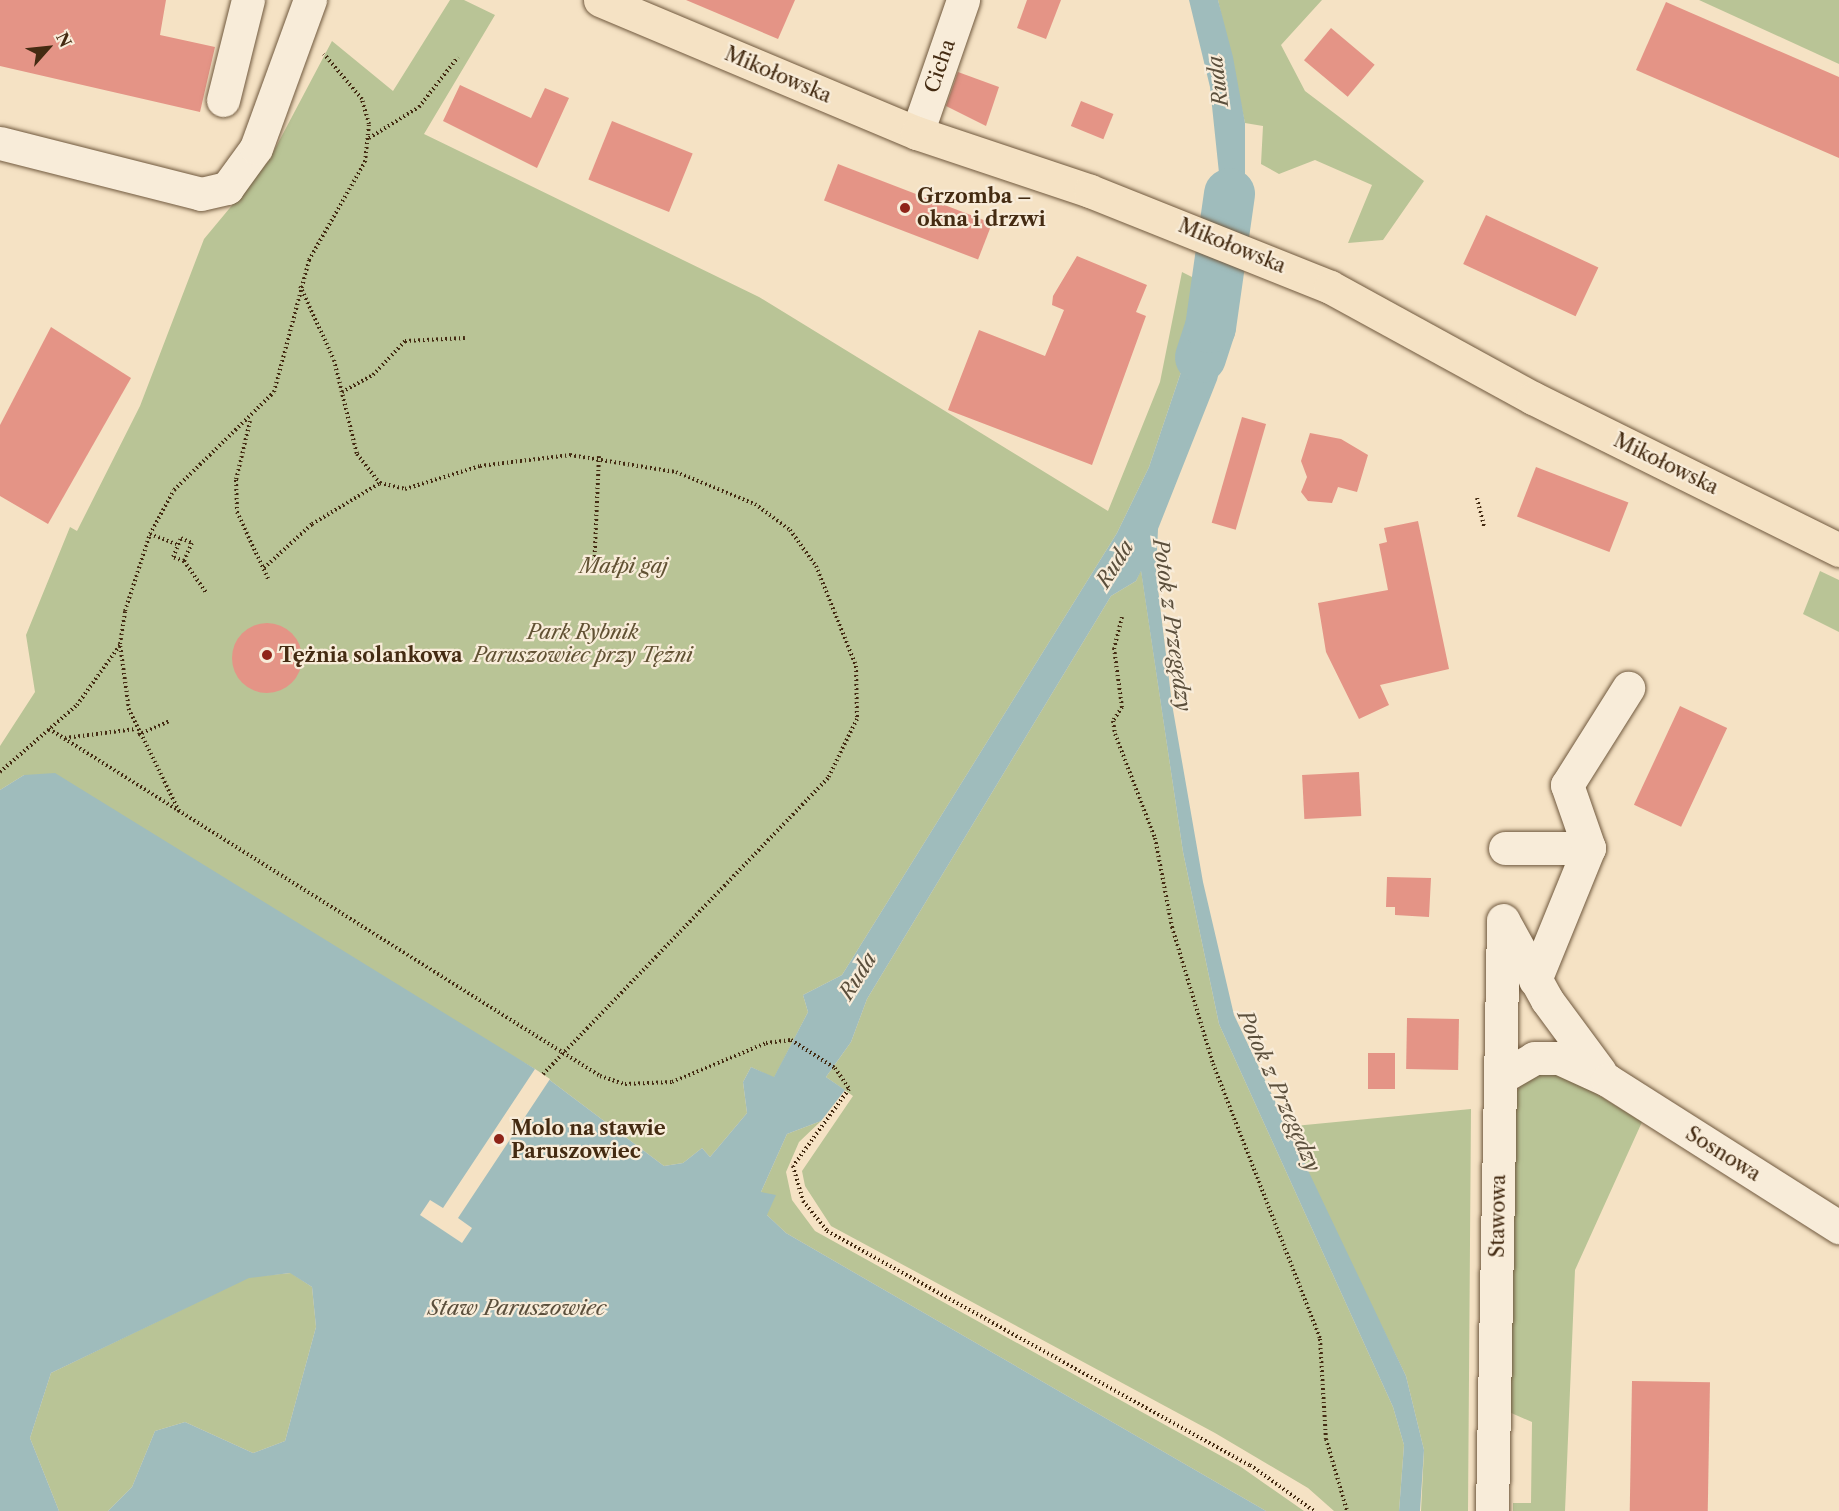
<!DOCTYPE html>
<meta charset="utf-8">
<style>
body{margin:0}
#map{position:relative;width:1839px;height:1511px;overflow:hidden;background:#f5e2c4;font-family:"Libre Caslon Text",serif}
div>[style]{position:absolute}
.green>*{inset:0;background:#b9c496}
.water>*{inset:0;background:#9fbcbc}
.pier>*{inset:0;background:#f5e2c4}
.river>*{height:51px;margin:-25.5px;padding:0 25.5px;transform-origin:25.5px;border-radius:25.5px;background:#9fbcbc}
.building>*{inset:0;background:#e49486;transform-origin:0 0}
.round{border-radius:50%}
.path>*{height:4px;margin-top:-2px;transform-origin:0;background:repeating-linear-gradient(90deg,#442b12 0 1.5px,transparent 0 4.5px)}
.roads{filter:drop-shadow(0 0 2px #70593e) drop-shadow(0 0 2px #70593e)}
.minor>*{height:33px;margin:-16.5px;padding:0 16.5px;transform-origin:16.5px;border-radius:16.5px;background:#f8ecd9}
.major>*{height:33px;margin:-16.5px;padding:0 16.5px;transform-origin:16.5px;border-radius:16.5px;background:#f5e2c4}
.dots>*{width:16px;height:16px;translate:-50% -50%;box-sizing:border-box;border:3px solid #f8ecd9;border-radius:50%}
span{translate:-50% -50%;white-space:nowrap;text-align:center;line-height:1.15;-webkit-text-stroke:4.5px #f8ecd9;paint-order:stroke}
.street-label{font-size:20px;color:#442b12}
.poi-label{font-size:20px;color:#442b12;font-weight:700}
.left{translate:0 -50%;text-align:left}
.park-label{font-size:20px;color:#615133;font-style:italic}
.water-label{font-size:21px;color:#5b4f3c;font-style:italic}
.north{position:absolute;left:18px;top:18px;width:60px;height:60px;-webkit-text-stroke:4px #f8ecd9;paint-order:stroke;rotate:63deg;font-size:16px;font-weight:700;line-height:24px;text-align:center;color:#442b12}
.north::after{content:'';display:block;margin:auto;width:21px;height:27px;background:#442b12;clip-path:polygon(50% 0,100% 100%,50% 72%,0 100%)}
</style>
<div id="map">
<div class="green">
<i style="clip-path:polygon(450px 0,464px 0,495px 15px,424px 134px,759px 297px,1108px 511px,1160px 382px,1182px 272px,1210px 286px,1149px 467px,1117px 533px,842px 975px,803px 995px,808px 1012px,774px 1078px,751px 1067px,743px 1082px,747px 1113px,710px 1157px,702px 1148px,683px 1163px,664px 1166px,535px 1069px,24px 775px,0 790px,0 746px,35px 692px,26px 635px,70px 527px,77px 531px,140px 406px,204px 239px,268px 162px,332px 41px,393px 91px)"></i>
<i style="clip-path:polygon(1218px 0,1322px 0,1281px 45px,1305px 91px,1424px 181px,1383px 240px,1348px 243px,1372px 185px,1315px 160px,1279px 174px,1261px 164px,1263px 126px,1245px 123px)"></i>
<i style="clip-path:polygon(1699px 0,1839px 0,1839px 64px)"></i>
<i style="clip-path:polygon(1141px 570px,1183px 852px,1219px 1024px,1393px 1407px,1404px 1445px,1399px 1511px,1334px 1511px,1308px 1488px,1215px 1433px,831px 1226px,805px 1186px,802px 1171px,853px 1096px,826px 1077px,851px 1042px,867px 999px,1111px 596px,1136px 581px)"></i>
<i style="clip-path:polygon(1820px 571px,1839px 580px,1839px 632px,1803px 614px)"></i>
<i style="clip-path:polygon(1543px 1070px,1558px 1070px,1642px 1122px,1575px 1270px,1565px 1511px,1513px 1511px,1513px 1503px,1531px 1503px,1532px 1422px,1509px 1412px,1516px 1093px,1524px 1079px)"></i>
<i style="clip-path:polygon(1471px 1109px,1468px 1511px,1421px 1511px,1424px 1450px,1406px 1376px,1284px 1127px)"></i>
<i style="clip-path:polygon(821px 1121px,799px 1142px,786px 1172px,792px 1200px,815px 1231px,1241px 1467px,1304px 1511px,1266px 1511px,786px 1233px,767px 1215px,761px 1192px,787px 1134px)"></i>
<i style="clip-path:polygon(291px 1273px,312px 1287px,316px 1327px,285px 1441px,253px 1453px,185px 1422px,155px 1431px,132px 1487px,108px 1511px,59px 1511px,30px 1438px,51px 1373px,249px 1277px)"></i>
</div>
<div class="water">
<i style="clip-path:polygon(1189px 0,1218px 0,1233px 57px,1245px 123px,1245px 235px,1214px 221px,1219px 173px,1210px 87px)"></i>
<i style="clip-path:polygon(1210px 286px,1238px 298px,1217px 380px,1158px 529px,1156px 572px,1172px 704px,1203px 882px,1234px 1015px,1406px 1376px,1424px 1450px,1420px 1511px,1399px 1511px,1404px 1445px,1393px 1407px,1219px 1024px,1183px 852px,1141px 571px,1136px 581px,1111px 596px,867px 999px,851px 1042px,826px 1077px,845px 1090px,821px 1121px,787px 1134px,761px 1192px,776px 1195px,767px 1215px,786px 1233px,1266px 1511px,108px 1511px,132px 1487px,155px 1431px,185px 1422px,253px 1453px,285px 1441px,316px 1327px,312px 1287px,290px 1273px,249px 1278px,51px 1373px,30px 1438px,59px 1511px,0 1511px,0 790px,24px 775px,55px 773px,535px 1069px,664px 1166px,683px 1163px,702px 1148px,710px 1157px,747px 1113px,743px 1082px,751px 1067px,774px 1077px,808px 1012px,803px 995px,842px 975px,1117px 533px,1149px 467px)"></i>
</div>
<div class="pier">
<i style="clip-path:polygon(535px 1069px,550px 1079px,458px 1218px,472px 1228px,462px 1243px,420px 1215px,430px 1200px,443px 1208px)"></i>
</div>
<div class="river">
<i style="left:1200px;top:357px;width:32px;rotate:-72deg"></i>
<i style="left:1210px;top:327px;width:135px;rotate:-81.9deg"></i>
</div>
<div class="building">
<i style="clip-path:polygon(0 0,166px 0,160px 35px,215px 47px,200px 112px,0 66px)"></i>
<i style="clip-path:polygon(686px 0,795px 0,778px 39px)"></i>
<i style="clip-path:polygon(1027px 0,1061px 0,1046px 39px,1017px 28px)"></i>
<i style="clip-path:polygon(1666px 2px,1839px 77px,1839px 158px,1636px 70px)"></i>
<i style="left:1331px;top:28px;width:57px;height:42px;rotate:40deg"></i>
<i style="clip-path:polygon(958px 72px,999px 87px,986px 126px,946px 106px)"></i>
<i style="clip-path:polygon(460px 85px,531px 118px,545px 88px,569px 98px,537px 168px,443px 121px)"></i>
<i style="left:1081px;top:101px;width:35px;height:27px;rotate:22deg"></i>
<i style="left:612px;top:121px;width:87px;height:63px;rotate:22deg"></i>
<i style="left:838px;top:164px;width:165px;height:39px;rotate:21deg"></i>
<i style="left:1486px;top:215px;width:124px;height:54px;rotate:25deg"></i>
<i style="clip-path:polygon(1077px 256px,1147px 285px,1136px 312px,1146px 316px,1092px 465px,948px 410px,979px 330px,1045px 356px,1064px 310px,1052px 305px,1053px 296px)"></i>
<i style="clip-path:polygon(51px 327px,131px 378px,48px 524px,0 496px,0 425px)"></i>
<i style="left:1242px;top:417px;width:25px;height:110px;rotate:16deg"></i>
<i style="clip-path:polygon(1310px 433px,1341px 439px,1368px 455px,1357px 492px,1338px 487px,1332px 503px,1308px 501px,1301px 492px,1307px 477px,1301px 461px)"></i>
<i style="left:1536px;top:467px;width:99px;height:53px;rotate:21deg"></i>
<i style="clip-path:polygon(1418px 521px,1449px 669px,1380px 685px,1389px 705px,1359px 719px,1326px 652px,1318px 603px,1388px 590px,1379px 544px,1387px 542px,1384px 528px)"></i>
<i class="round" style="left:232px;top:623px;width:70px;height:70px"></i>
<i style="left:1680px;top:706px;width:52px;height:109px;rotate:25deg"></i>
<i style="left:1359px;top:772px;width:44px;height:57px;rotate:87deg"></i>
<i style="clip-path:polygon(1387px 877px,1431px 878px,1429px 917px,1395px 915px,1395px 907px,1386px 907px)"></i>
<i style="left:1407px;top:1018px;width:52px;height:51px;rotate:1deg"></i>
<i style="left:1368px;top:1053px;width:27px;height:36px"></i>
<i style="left:1632px;top:1381px;width:78px;height:130px;rotate:1deg"></i>
</div>
<div class="path">
<i style="left:369px;top:138px;width:59px;rotate:-31.8deg"></i>
<i style="left:419px;top:107px;width:63px;rotate:-52deg"></i>
<i style="left:300px;top:286px;width:81px;rotate:65.3deg"></i>
<i style="left:334px;top:360px;width:97px;rotate:76.3deg"></i>
<i style="left:357px;top:454px;width:37px;rotate:52deg"></i>
<i style="left:380px;top:483px;width:26px;rotate:13deg"></i>
<i style="left:405px;top:489px;width:78px;rotate:-17deg"></i>
<i style="left:480px;top:466px;width:91px;rotate:-7deg"></i>
<i style="left:570px;top:455px;width:107px;rotate:9.1deg"></i>
<i style="left:676px;top:472px;width:85px;rotate:22.1deg"></i>
<i style="left:755px;top:504px;width:44px;rotate:36.6deg"></i>
<i style="left:790px;top:530px;width:44px;rotate:54.2deg"></i>
<i style="left:816px;top:566px;width:108px;rotate:68.2deg"></i>
<i style="left:856px;top:666px;width:53px;rotate:88.9deg"></i>
<i style="left:857px;top:719px;width:66px;rotate:116.2deg"></i>
<i style="left:828px;top:778px;width:411px;rotate:133.9deg"></i>
<i style="left:342px;top:392px;width:35px;rotate:-29deg"></i>
<i style="left:373px;top:375px;width:47px;rotate:-46.7deg"></i>
<i style="left:405px;top:341px;width:60px;rotate:-2.9deg"></i>
<i style="left:250px;top:421px;width:61px;rotate:103.3deg"></i>
<i style="left:236px;top:480px;width:32px;rotate:88deg"></i>
<i style="left:237px;top:512px;width:76px;rotate:65.1deg"></i>
<i style="left:1477px;top:498px;width:30px;rotate:76deg"></i>
<i style="left:150px;top:534px;width:30px;rotate:21deg"></i>
<i style="left:181px;top:538px;width:12px;rotate:24deg"></i>
<i style="left:192px;top:543px;width:20px;rotate:114deg"></i>
<i style="left:184px;top:561px;width:12px;rotate:-160deg"></i>
<i style="left:173px;top:557px;width:21px;rotate:-67deg"></i>
<i style="left:184px;top:561px;width:38px;rotate:55deg"></i>
<i style="left:264px;top:568px;width:65px;rotate:-42.5deg"></i>
<i style="left:312px;top:524px;width:79px;rotate:-31.1deg"></i>
<i style="left:594px;top:570px;width:114px;rotate:-87.5deg"></i>
<i style="left:1122px;top:617px;width:32px;rotate:104deg"></i>
<i style="left:1114px;top:648px;width:60px;rotate:82.3deg"></i>
<i style="left:1122px;top:707px;width:17px;rotate:123deg"></i>
<i style="left:1113px;top:721px;width:13px;rotate:81deg"></i>
<i style="left:1115px;top:734px;width:111px;rotate:69deg"></i>
<i style="left:1155px;top:838px;width:91px;rotate:79.2deg"></i>
<i style="left:1172px;top:927px;width:143px;rotate:73.3deg"></i>
<i style="left:1213px;top:1064px;width:295px;rotate:68.7deg"></i>
<i style="left:1320px;top:1339px;width:100px;rotate:86.6deg"></i>
<i style="left:1326px;top:1439px;width:75px;rotate:73.7deg"></i>
<i style="left:49px;top:729px;width:651px;rotate:32.2deg"></i>
<i style="left:600px;top:1076px;width:26px;rotate:18deg"></i>
<i style="left:625px;top:1084px;width:47px;rotate:-2.4deg"></i>
<i style="left:672px;top:1082px;width:102px;rotate:-22.5deg"></i>
<i style="left:766px;top:1043px;width:25px;rotate:-7deg"></i>
<i style="left:791px;top:1040px;width:52px;rotate:32.5deg"></i>
<i style="left:835px;top:1068px;width:25px;rotate:56deg"></i>
<i style="left:849px;top:1089px;width:95px;rotate:126deg"></i>
<i style="left:793px;top:1166px;width:36px;rotate:74deg"></i>
<i style="left:803px;top:1201px;width:38px;rotate:51deg"></i>
<i style="left:827px;top:1231px;width:483px;rotate:29deg"></i>
<i style="left:1250px;top:1465px;width:79px;rotate:35.7deg"></i>
<i style="left:138px;top:735px;width:35px;rotate:-24deg"></i>
<i style="left:65px;top:738px;width:71px;rotate:-7.3deg"></i>
<i style="left:0;top:772px;width:102px;rotate:-41deg"></i>
<i style="left:77px;top:705px;width:74px;rotate:-54.4deg"></i>
<i style="left:179px;top:811px;width:113px;rotate:-116.3deg"></i>
<i style="left:129px;top:710px;width:67px;rotate:-97.8deg"></i>
<i style="left:120px;top:644px;width:33px;rotate:-81deg"></i>
<i style="left:125px;top:611px;width:81px;rotate:-72deg"></i>
<i style="left:150px;top:534px;width:50px;rotate:-61.4deg"></i>
<i style="left:174px;top:490px;width:140px;rotate:-44.4deg"></i>
<i style="left:274px;top:392px;width:137px;rotate:-75.1deg"></i>
<i style="left:309px;top:260px;width:113px;rotate:-60.3deg"></i>
<i style="left:365px;top:162px;width:38px;rotate:-84deg"></i>
<i style="left:369px;top:124px;width:26px;rotate:-106deg"></i>
<i style="left:362px;top:99px;width:59px;rotate:-130.2deg"></i>
</div>
<div class="roads">
<div class="minor">
<i style="left:223px;top:100px;width:103px;rotate:-76deg"></i>
<i style="left:917px;top:133px;width:141px;rotate:-70.9deg"></i>
<i style="left:0;top:143px;width:207px;rotate:14.2deg"></i>
<i style="left:201px;top:194px;width:27px;rotate:-13deg"></i>
<i style="left:227px;top:188px;width:49px;rotate:-54.1deg"></i>
<i style="left:256px;top:148px;width:158px;rotate:-70deg"></i>
<i style="left:1505px;top:848px;width:84px"></i>
<i style="left:1589px;top:848px;width:67px;rotate:-109.2deg"></i>
<i style="left:1567px;top:785px;width:115px;rotate:-57.8deg"></i>
<i style="left:1504px;top:922px;width:89px;rotate:61.1deg"></i>
<i style="left:1547px;top:1000px;width:89px;rotate:53.6deg"></i>
<i style="left:1535px;top:980px;width:143px;rotate:-67.8deg"></i>
<i style="left:1500px;top:1078px;width:39px;rotate:-30deg"></i>
<i style="left:1534px;top:1058px;width:25px"></i>
<i style="left:1559px;top:1058px;width:53px;rotate:24.6deg"></i>
<i style="left:1607px;top:1080px;width:275px;rotate:32.4deg"></i>
<i style="left:1492px;top:1511px;width:591px;rotate:-88.93deg"></i>
</div>
<div class="major">
<i style="left:600px;top:0;width:344px;rotate:22.8deg"></i>
<i style="left:917px;top:133px;width:182px;rotate:18.5deg"></i>
<i style="left:1090px;top:191px;width:258px;rotate:21.8deg"></i>
<i style="left:1330px;top:287px;width:231px;rotate:28.7deg"></i>
<i style="left:1533px;top:398px;width:342px;rotate:26.4deg"></i>
</div>
</div>
<div class="dots">
<i style="left:905px;top:208px;background:#8f2418"></i>
<i style="left:267px;top:655px;background:#8f2418"></i>
<i style="left:499px;top:1139px;background:#8f2418"></i>
</div>
<div class="street-label">
<span style="left:940px;top:66px;rotate:-71deg">Cicha</span>
<span style="left:778px;top:75px;rotate:23deg">Mikołowska</span>
<span style="left:1232px;top:246px;rotate:22deg">Mikołowska</span>
<span style="left:1666px;top:464px;rotate:26deg">Mikołowska</span>
<span style="left:1723px;top:1154px;rotate:32deg">Sosnowa</span>
<span style="left:1498px;top:1216px;rotate:-89deg">Stawowa</span>
</div>
<div class="poi-label">
<span class="left" style="left:917px;top:208px">Grzomba –<br>okna i drzwi</span>
<span class="left" style="left:279px;top:655px">Tężnia solankowa</span>
<span class="left" style="left:511px;top:1140px">Molo na stawie<br>Paruszowiec</span>
</div>
<div class="park-label">
<span style="left:624px;top:566px">Małpi gaj</span>
<span style="left:583px;top:644px">Park Rybnik<br>Paruszowiec przy Tężni</span>
</div>
<div class="water-label">
<span style="left:1218px;top:81px;rotate:-97deg">Ruda</span>
<span style="left:1115px;top:564px;rotate:-58deg">Ruda</span>
<span style="left:1172px;top:625px;rotate:82deg">Potok z Przegędzy</span>
<span style="left:858px;top:976px;rotate:-58deg">Ruda</span>
<span style="left:1279px;top:1091px;rotate:66deg">Potok z Przegędzy</span>
<span style="left:517px;top:1308px">Staw Paruszowiec</span>
</div>
<div class="north">N</div>
</div>
